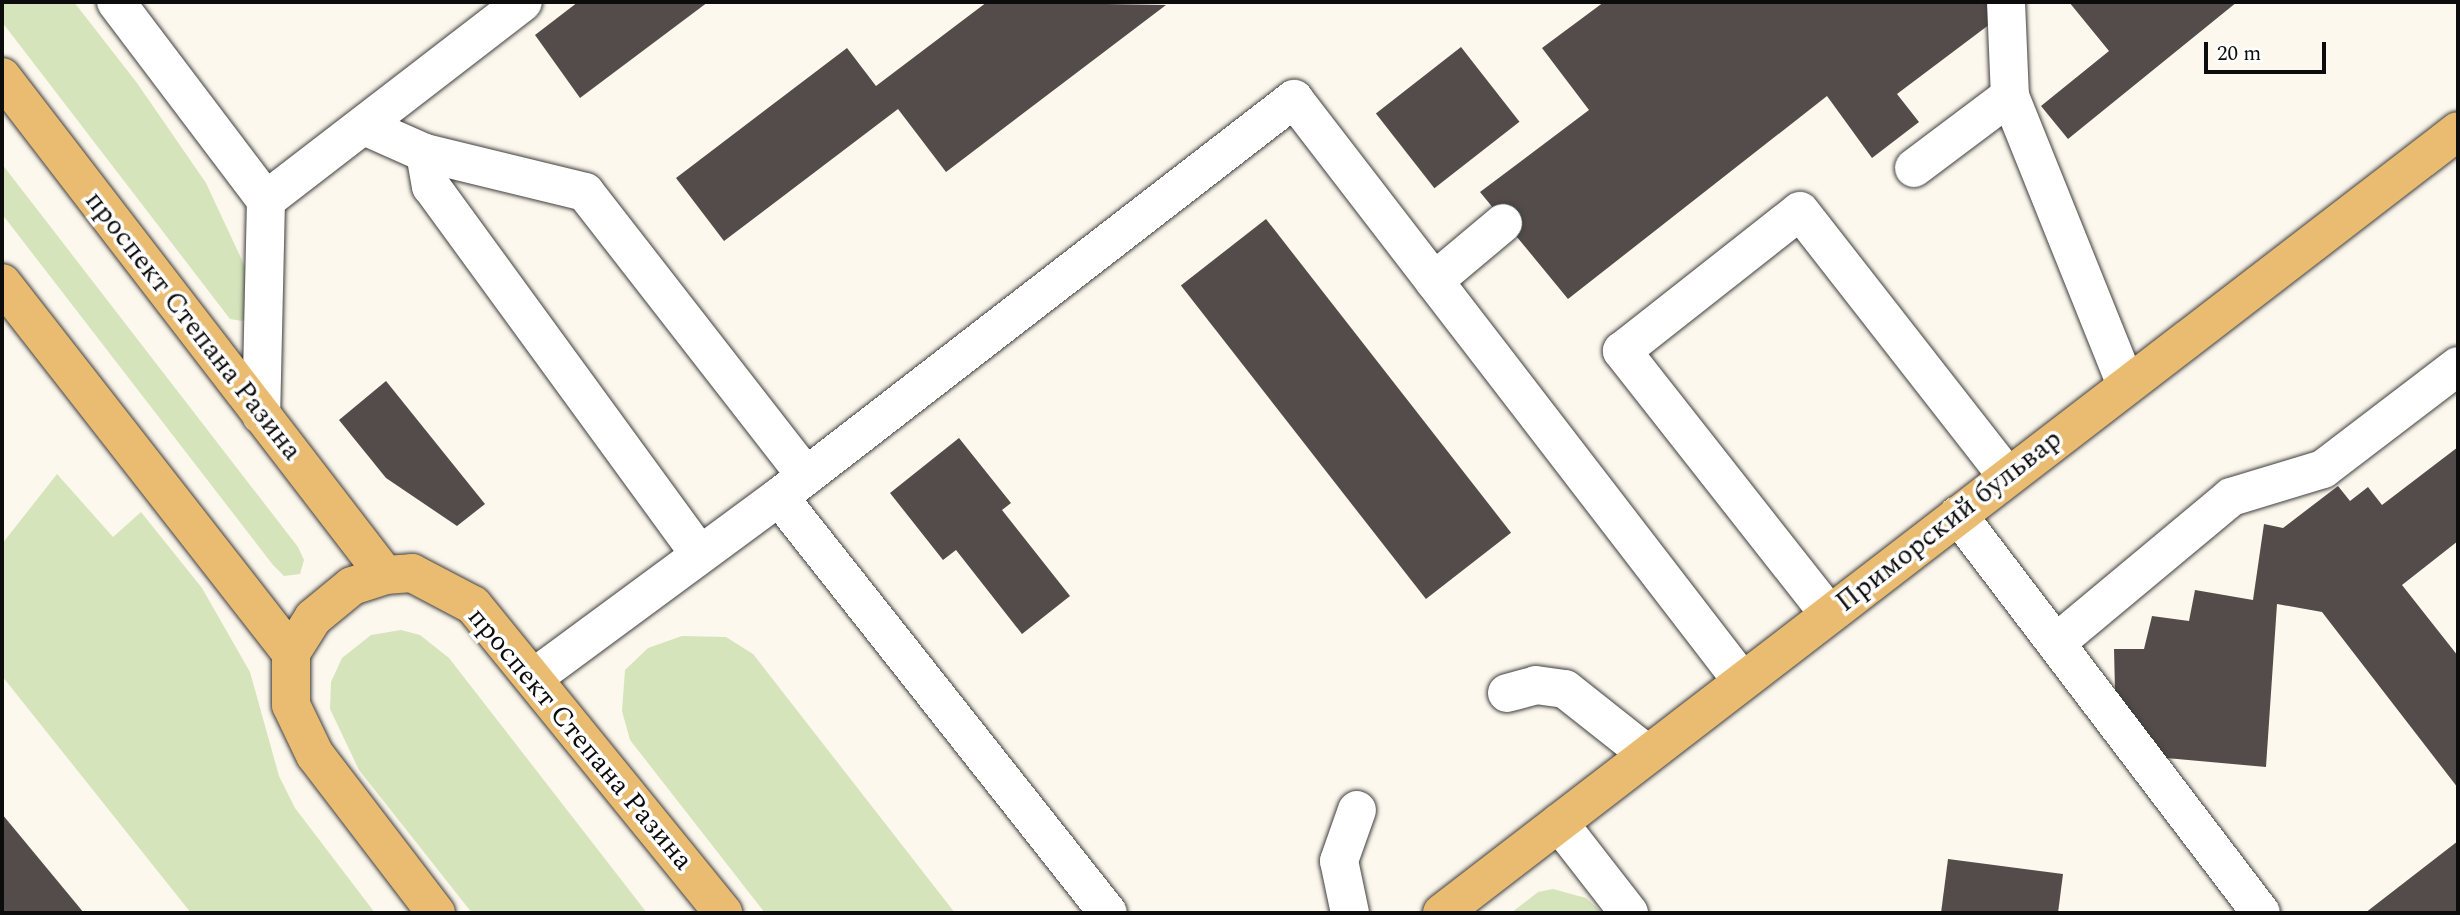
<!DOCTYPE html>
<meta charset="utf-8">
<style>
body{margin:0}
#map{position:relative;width:2460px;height:915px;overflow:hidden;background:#fdf8ed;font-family:Spectral,serif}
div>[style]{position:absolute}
.green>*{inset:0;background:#d5e4bb}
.building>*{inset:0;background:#534c4a;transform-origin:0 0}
.roads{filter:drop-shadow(0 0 2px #3f3f3f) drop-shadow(0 0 2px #3f3f3f)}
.minor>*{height:38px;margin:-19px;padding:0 19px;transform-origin:19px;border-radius:19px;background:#fff}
.major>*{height:38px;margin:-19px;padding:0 19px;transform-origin:19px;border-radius:19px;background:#eabc71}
span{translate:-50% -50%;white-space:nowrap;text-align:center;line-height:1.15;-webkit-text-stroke:7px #fff;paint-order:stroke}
.street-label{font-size:28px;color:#0c0c0c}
.frame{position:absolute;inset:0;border:4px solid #0c0c0c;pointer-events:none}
.scale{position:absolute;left:2204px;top:42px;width:122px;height:32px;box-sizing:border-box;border:4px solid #0c0c0c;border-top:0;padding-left:9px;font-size:21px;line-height:24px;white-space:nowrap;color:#0c0c0c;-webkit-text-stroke:5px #fff;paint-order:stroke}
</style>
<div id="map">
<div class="green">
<i style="clip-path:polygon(2px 2px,74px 2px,137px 83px,206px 183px,247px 271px,248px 314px,242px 321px,230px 319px,2px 22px)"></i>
<i style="clip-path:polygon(2px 164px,298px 547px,304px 560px,300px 574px,284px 576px,273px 565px,2px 214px)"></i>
<i style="clip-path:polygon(57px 474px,113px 537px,141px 512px,202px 588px,250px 672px,279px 776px,295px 808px,375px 913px,191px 913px,2px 676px,2px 544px)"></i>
<i style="clip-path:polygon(401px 630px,420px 635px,449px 658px,647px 913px,472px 913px,359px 770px,330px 709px,331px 682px,342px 658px,371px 635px)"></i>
<i style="clip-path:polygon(682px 636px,726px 637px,753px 654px,955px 913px,765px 913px,630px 740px,622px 711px,625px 670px,648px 648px)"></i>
<i style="clip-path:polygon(1553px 889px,1586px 898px,1602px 913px,1511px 913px,1538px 892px)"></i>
</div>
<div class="building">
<i style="clip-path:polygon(578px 2px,708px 2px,580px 98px,535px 35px)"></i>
<i style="clip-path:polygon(987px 2px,1166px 5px,946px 172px,898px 109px,724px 241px,676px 178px,847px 48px,876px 86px)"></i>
<i style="clip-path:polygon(1604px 2px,1992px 2px,2002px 15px,1897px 94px,1919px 122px,1872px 158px,1827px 96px,1568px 299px,1480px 192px,1589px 110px,1542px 48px)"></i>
<i style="clip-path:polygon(2069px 2px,2237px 2px,2068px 139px,2041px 106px,2109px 51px)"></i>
<i style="left:1461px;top:47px;width:95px;height:108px;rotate:52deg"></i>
<i style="left:1266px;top:219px;width:398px;height:108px;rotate:52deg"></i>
<i style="clip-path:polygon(386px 381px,485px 504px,457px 526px,386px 478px,339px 420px)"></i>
<i style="clip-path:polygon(959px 438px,1011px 503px,1002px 510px,1070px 596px,1022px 634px,956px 550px,943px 560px,890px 493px)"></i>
<i style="clip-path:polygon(2458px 447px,2458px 541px,2402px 585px,2458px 656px,2458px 788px,2322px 612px,2277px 604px,2266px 767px,2166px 758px,2115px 691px,2114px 649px,2144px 649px,2152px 616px,2189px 621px,2195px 590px,2253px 600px,2264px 524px,2283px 528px,2338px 486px,2350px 501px,2368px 487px,2382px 505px)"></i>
<i style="clip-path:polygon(2px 814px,84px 913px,2px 913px)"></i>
<i style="clip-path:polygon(2458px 841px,2458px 913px,2365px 913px)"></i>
<i style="clip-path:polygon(1948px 859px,2063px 874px,2058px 913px,1941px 913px)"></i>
</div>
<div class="roads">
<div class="minor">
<i style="left:116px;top:2px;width:248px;rotate:52.9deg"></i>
<i style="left:266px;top:200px;width:215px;rotate:91.3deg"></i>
<i style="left:2006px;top:2px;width:94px;rotate:87.6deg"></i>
<i style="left:2010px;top:96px;width:311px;rotate:68.1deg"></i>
<i style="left:364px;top:126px;width:67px;rotate:23.9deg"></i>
<i style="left:425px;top:153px;width:165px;rotate:13.7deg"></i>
<i style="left:585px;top:192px;width:360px;rotate:52.1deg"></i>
<i style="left:425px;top:153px;width:34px;rotate:80deg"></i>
<i style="left:431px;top:186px;width:455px;rotate:53.9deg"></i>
<i style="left:1914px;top:168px;width:120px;rotate:-36.9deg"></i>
<i style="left:266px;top:200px;width:324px;rotate:-37.6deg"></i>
<i style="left:1434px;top:281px;width:90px;rotate:-40deg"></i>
<i style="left:779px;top:497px;width:651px;rotate:-37.7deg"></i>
<i style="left:1294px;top:99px;width:734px;rotate:52.41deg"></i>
<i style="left:1958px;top:515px;width:500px;rotate:52.72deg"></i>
<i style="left:1829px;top:614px;width:335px;rotate:-128.2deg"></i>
<i style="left:1622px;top:351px;width:226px;rotate:-38.2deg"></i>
<i style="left:1800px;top:211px;width:336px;rotate:52deg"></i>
<i style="left:2056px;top:643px;width:228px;rotate:-39.8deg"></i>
<i style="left:2231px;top:497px;width:96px;rotate:-16.9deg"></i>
<i style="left:2323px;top:469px;width:170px;rotate:-37.3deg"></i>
<i style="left:536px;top:676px;width:302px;rotate:-36.4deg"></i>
<i style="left:779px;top:497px;width:530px;rotate:51.66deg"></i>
<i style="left:1507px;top:693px;width:30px;rotate:-15deg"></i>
<i style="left:1536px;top:685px;width:29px;rotate:8deg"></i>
<i style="left:1565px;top:689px;width:105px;rotate:38.4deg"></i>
<i style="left:1559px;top:823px;width:114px;rotate:52.1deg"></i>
<i style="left:1350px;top:913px;width:53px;rotate:-101.9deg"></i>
<i style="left:1339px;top:861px;width:54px;rotate:-70.6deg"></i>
</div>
<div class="major">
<i style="left:2px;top:77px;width:628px;rotate:52.44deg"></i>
<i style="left:2px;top:283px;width:469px;rotate:52deg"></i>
<i style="left:436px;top:913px;width:199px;rotate:-127.4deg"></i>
<i style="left:315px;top:755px;width:55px;rotate:-115.6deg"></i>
<i style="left:291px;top:705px;width:52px;rotate:-90deg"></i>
<i style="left:291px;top:653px;width:41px;rotate:-57.8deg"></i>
<i style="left:313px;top:618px;width:50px;rotate:-39.4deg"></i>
<i style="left:352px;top:586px;width:35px;rotate:-18deg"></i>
<i style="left:385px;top:575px;width:27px;rotate:-4deg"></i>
<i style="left:412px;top:573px;width:69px;rotate:27.7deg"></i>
<i style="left:473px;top:605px;width:397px;rotate:50.9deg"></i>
<i style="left:1442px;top:913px;width:1282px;rotate:-37.58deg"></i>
</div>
</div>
<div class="street-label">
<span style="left:193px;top:326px;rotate:52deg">проспект Степана Разина</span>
<span style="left:1949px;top:521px;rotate:-38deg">Приморский бульвар</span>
<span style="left:580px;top:739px;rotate:50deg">проспект Степана Разина</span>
</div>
<div class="frame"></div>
<div class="scale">20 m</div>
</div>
